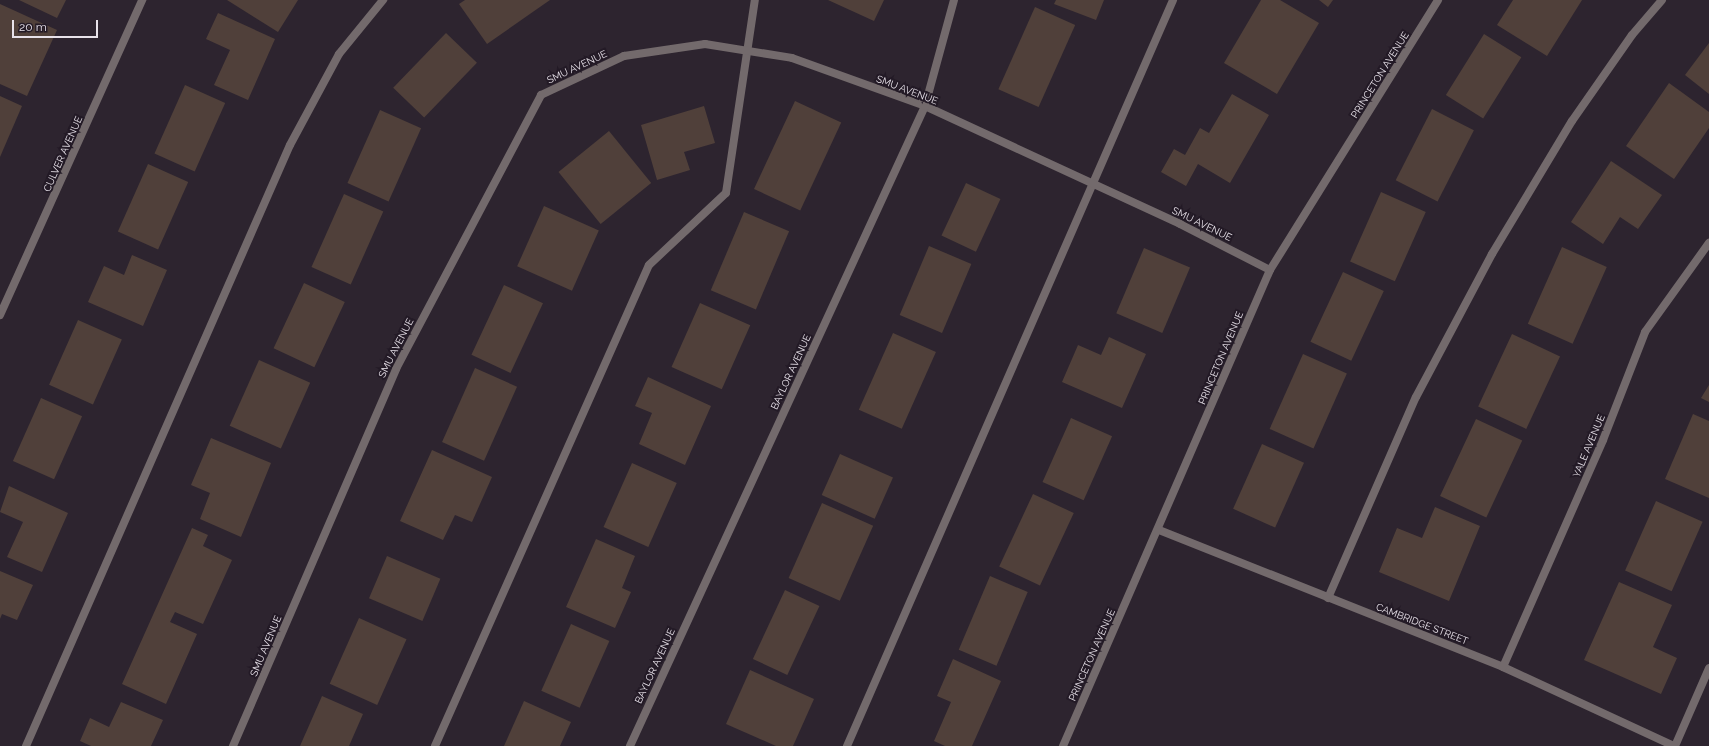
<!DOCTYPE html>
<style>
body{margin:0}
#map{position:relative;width:1709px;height:746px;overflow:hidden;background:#2d242f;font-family:Raleway,sans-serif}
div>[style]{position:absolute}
.building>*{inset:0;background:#50403a;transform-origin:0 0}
.lane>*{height:8px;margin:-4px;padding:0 4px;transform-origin:4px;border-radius:4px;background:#736a6c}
.street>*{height:8px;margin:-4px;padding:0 4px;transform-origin:4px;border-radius:4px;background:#736a6c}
span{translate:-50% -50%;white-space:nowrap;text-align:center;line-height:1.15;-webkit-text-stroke:4px #231a26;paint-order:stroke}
.street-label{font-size:10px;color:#e8e2ea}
.scale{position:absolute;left:12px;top:20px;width:86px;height:18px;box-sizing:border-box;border:2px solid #e8e2ea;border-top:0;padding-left:5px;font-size:12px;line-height:14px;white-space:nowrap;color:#e8e2ea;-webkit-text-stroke:3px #231a26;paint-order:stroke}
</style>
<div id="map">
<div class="building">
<i style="clip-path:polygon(19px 0,66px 0,57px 18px)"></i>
<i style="clip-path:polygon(227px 0,298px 0,278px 32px)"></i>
<i style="clip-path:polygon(465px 0,550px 0,487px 44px,459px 4px)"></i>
<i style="clip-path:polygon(828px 0,884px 0,874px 21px)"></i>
<i style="clip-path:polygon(1056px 0,1104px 0,1096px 20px,1054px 4px)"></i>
<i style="clip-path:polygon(1261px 0,1280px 0,1319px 23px,1277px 94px,1224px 63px)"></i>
<i style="clip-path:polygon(1319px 0,1333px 0,1328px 7px)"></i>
<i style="clip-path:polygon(1513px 0,1582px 0,1547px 56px,1497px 25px)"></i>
<i style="clip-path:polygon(0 4px,57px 30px,27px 96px,0 84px)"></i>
<i style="left:1035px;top:7px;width:44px;height:90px;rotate:24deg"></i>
<i style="clip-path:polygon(218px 13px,275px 39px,248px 100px,214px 85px,230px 50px,206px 39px)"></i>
<i style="left:446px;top:33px;width:43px;height:76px;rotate:44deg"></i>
<i style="left:1484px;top:34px;width:44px;height:72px;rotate:32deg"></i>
<i style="clip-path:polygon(1709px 43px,1709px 94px,1685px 75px)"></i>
<i style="clip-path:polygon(1669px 83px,1709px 112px,1709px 128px,1674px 179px,1626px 146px)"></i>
<i style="left:185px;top:85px;width:44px;height:75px;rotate:24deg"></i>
<i style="clip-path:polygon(1232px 94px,1269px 115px,1230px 183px,1198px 164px,1186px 186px,1161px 172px,1174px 149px,1185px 155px,1200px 128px,1209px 133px)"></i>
<i style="clip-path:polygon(0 96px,22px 106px,0 157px)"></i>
<i style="left:795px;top:101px;width:51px;height:97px;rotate:25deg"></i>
<i style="clip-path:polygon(704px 106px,715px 143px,684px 152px,690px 170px,657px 180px,641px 125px)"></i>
<i style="left:1432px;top:109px;width:47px;height:80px;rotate:27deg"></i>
<i style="left:380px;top:110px;width:45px;height:80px;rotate:24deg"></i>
<i style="left:609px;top:131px;width:67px;height:65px;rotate:51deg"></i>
<i style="clip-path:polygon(1611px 161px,1662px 195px,1638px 229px,1620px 217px,1603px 244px,1571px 222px)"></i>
<i style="left:148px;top:164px;width:44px;height:74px;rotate:24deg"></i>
<i style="left:966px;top:183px;width:38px;height:58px;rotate:25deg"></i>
<i style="left:1381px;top:192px;width:49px;height:76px;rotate:24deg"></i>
<i style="left:344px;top:194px;width:43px;height:80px;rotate:24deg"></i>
<i style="left:544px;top:206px;width:60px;height:66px;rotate:24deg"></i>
<i style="left:744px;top:212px;width:49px;height:85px;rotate:23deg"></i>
<i style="left:929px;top:246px;width:46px;height:75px;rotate:23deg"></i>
<i style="left:1562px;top:247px;width:49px;height:84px;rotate:24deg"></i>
<i style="left:1144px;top:248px;width:50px;height:71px;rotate:23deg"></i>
<i style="clip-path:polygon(132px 255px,167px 270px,143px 326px,88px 302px,104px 266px,124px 275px)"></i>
<i style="left:1343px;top:272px;width:45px;height:77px;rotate:25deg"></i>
<i style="left:304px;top:283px;width:45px;height:72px;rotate:25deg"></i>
<i style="left:504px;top:285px;width:43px;height:77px;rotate:25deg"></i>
<i style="left:700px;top:303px;width:55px;height:70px;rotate:24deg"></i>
<i style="left:78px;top:320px;width:48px;height:71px;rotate:24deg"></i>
<i style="left:893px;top:333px;width:47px;height:84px;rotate:24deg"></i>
<i style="left:1512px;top:334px;width:53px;height:80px;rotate:25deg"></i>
<i style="clip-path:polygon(1109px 337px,1146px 354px,1122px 408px,1062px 382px,1078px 345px,1101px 355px)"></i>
<i style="left:1303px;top:354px;width:48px;height:82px;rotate:24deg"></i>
<i style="left:259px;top:360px;width:56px;height:72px;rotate:24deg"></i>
<i style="left:475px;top:368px;width:46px;height:81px;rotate:24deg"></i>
<i style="clip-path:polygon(648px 377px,711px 406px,685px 465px,639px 444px,652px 413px,635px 406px)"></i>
<i style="clip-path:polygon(1709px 385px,1709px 402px,1701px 398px)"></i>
<i style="left:41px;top:398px;width:45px;height:69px;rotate:24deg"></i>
<i style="clip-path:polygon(1693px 414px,1709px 421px,1709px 498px,1665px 479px)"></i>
<i style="left:1071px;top:418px;width:45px;height:70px;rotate:24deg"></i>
<i style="left:1476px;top:419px;width:51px;height:85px;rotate:25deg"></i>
<i style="clip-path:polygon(211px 438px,271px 463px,241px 537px,200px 519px,210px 493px,191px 485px)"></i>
<i style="left:1262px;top:444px;width:46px;height:71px;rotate:24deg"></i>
<i style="clip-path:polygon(432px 450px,492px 477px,472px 522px,455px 515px,443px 540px,400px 521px)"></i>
<i style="left:840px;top:454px;width:58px;height:45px;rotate:24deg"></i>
<i style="left:632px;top:463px;width:49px;height:70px;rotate:24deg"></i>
<i style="clip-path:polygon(9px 486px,68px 513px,42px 572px,7px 557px,23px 522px,0 512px)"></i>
<i style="left:1033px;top:494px;width:45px;height:80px;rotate:25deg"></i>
<i style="left:1656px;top:501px;width:51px;height:76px;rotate:24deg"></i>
<i style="left:822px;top:503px;width:56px;height:82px;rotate:24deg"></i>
<i style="clip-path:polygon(1435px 507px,1480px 526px,1449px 601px,1379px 572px,1397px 528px,1422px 538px)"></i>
<i style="clip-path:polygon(192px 528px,208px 535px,203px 546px,232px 560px,203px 624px,175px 612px,170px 622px,197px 634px,166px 704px,122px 684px)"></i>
<i style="clip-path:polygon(596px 539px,635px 556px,622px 588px,631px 592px,615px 628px,566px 607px)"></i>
<i style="left:387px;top:556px;width:58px;height:46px;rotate:23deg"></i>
<i style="clip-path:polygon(0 571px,33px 585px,17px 620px,2px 614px,0 619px)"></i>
<i style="left:990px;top:576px;width:41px;height:80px;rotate:23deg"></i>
<i style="clip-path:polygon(1619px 582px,1672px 605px,1653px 647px,1677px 658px,1661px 694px,1584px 660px)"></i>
<i style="left:785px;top:590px;width:38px;height:76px;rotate:25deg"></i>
<i style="left:359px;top:618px;width:52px;height:72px;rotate:24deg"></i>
<i style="left:571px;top:624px;width:42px;height:73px;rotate:24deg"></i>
<i style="clip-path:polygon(953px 659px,1001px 681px,972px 746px,945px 746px,934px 741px,951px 702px,937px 696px)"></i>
<i style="clip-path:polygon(750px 670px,814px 699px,793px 746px,776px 746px,726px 724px)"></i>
<i style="clip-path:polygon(322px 696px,363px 714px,349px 746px,300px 746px)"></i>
<i style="clip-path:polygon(524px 701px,571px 722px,560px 746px,504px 746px)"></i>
<i style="clip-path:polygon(121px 702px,163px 720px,151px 746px,91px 746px,80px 741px,90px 718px,109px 727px)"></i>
</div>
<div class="lane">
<i style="left:1328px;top:598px;width:219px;rotate:-66.4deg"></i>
<i style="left:1416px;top:397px;width:162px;rotate:-62deg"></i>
<i style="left:1492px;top:254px;width:155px;rotate:-59deg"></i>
<i style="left:1572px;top:121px;width:105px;rotate:-55.1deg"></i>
<i style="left:1632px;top:35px;width:46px;rotate:-49.4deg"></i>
<i style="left:26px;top:746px;width:656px;rotate:-66.29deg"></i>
<i style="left:290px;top:145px;width:103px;rotate:-61.7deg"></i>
<i style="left:339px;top:54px;width:70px;rotate:-50.8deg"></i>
<i style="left:435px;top:746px;width:526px;rotate:-66.02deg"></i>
<i style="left:649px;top:265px;width:105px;rotate:-43.1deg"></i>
<i style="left:726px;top:193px;width:195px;rotate:-81.5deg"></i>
<i style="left:847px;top:746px;width:814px;rotate:-66.39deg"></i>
<i style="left:1675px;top:746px;width:85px;rotate:-66.4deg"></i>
</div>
<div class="street">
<i style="left:0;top:315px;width:346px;rotate:-65.7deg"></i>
<i style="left:1159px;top:530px;width:370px;rotate:21.7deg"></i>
<i style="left:1503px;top:667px;width:188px;rotate:24.8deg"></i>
<i style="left:1503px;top:667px;width:248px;rotate:-66.2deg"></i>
<i style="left:1603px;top:440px;width:116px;rotate:-68.7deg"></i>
<i style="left:1645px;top:332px;width:110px;rotate:-54.3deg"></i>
<i style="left:233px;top:746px;width:411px;rotate:-66.6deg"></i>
<i style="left:396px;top:369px;width:310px;rotate:-62.1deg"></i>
<i style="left:541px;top:95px;width:92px;rotate:-25.2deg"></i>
<i style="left:624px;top:56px;width:82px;rotate:-8.4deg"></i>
<i style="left:705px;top:44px;width:88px;rotate:9.1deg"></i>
<i style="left:792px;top:58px;width:141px;rotate:19.8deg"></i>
<i style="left:925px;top:106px;width:281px;rotate:24.8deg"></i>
<i style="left:1180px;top:224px;width:101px;rotate:27.1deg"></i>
<i style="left:630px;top:746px;width:705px;rotate:-65.25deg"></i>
<i style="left:925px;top:106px;width:110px;rotate:-74.7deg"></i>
<i style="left:1063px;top:746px;width:519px;rotate:-66.5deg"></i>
<i style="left:1270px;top:270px;width:318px;rotate:-58.1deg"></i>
</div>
<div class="street-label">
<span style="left:577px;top:67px;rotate:-25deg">SMU AVENUE</span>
<span style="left:1380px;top:75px;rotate:-58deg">PRINCETON AVENUE</span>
<span style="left:907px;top:90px;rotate:21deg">SMU AVENUE</span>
<span style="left:63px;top:154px;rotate:-66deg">CULVER AVENUE</span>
<span style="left:1202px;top:224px;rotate:26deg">SMU AVENUE</span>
<span style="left:396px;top:348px;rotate:-63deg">SMU AVENUE</span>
<span style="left:1221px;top:358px;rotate:-67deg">PRINCETON AVENUE</span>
<span style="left:791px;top:372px;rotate:-65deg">BAYLOR AVENUE</span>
<span style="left:1589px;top:446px;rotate:-67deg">YALE AVENUE</span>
<span style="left:1422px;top:624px;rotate:21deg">CAMBRIDGE STREET</span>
<span style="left:266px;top:646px;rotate:-67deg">SMU AVENUE</span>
<span style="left:1092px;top:655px;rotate:-66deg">PRINCETON AVENUE</span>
<span style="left:655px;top:666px;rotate:-65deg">BAYLOR AVENUE</span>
</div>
<div class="scale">20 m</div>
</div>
